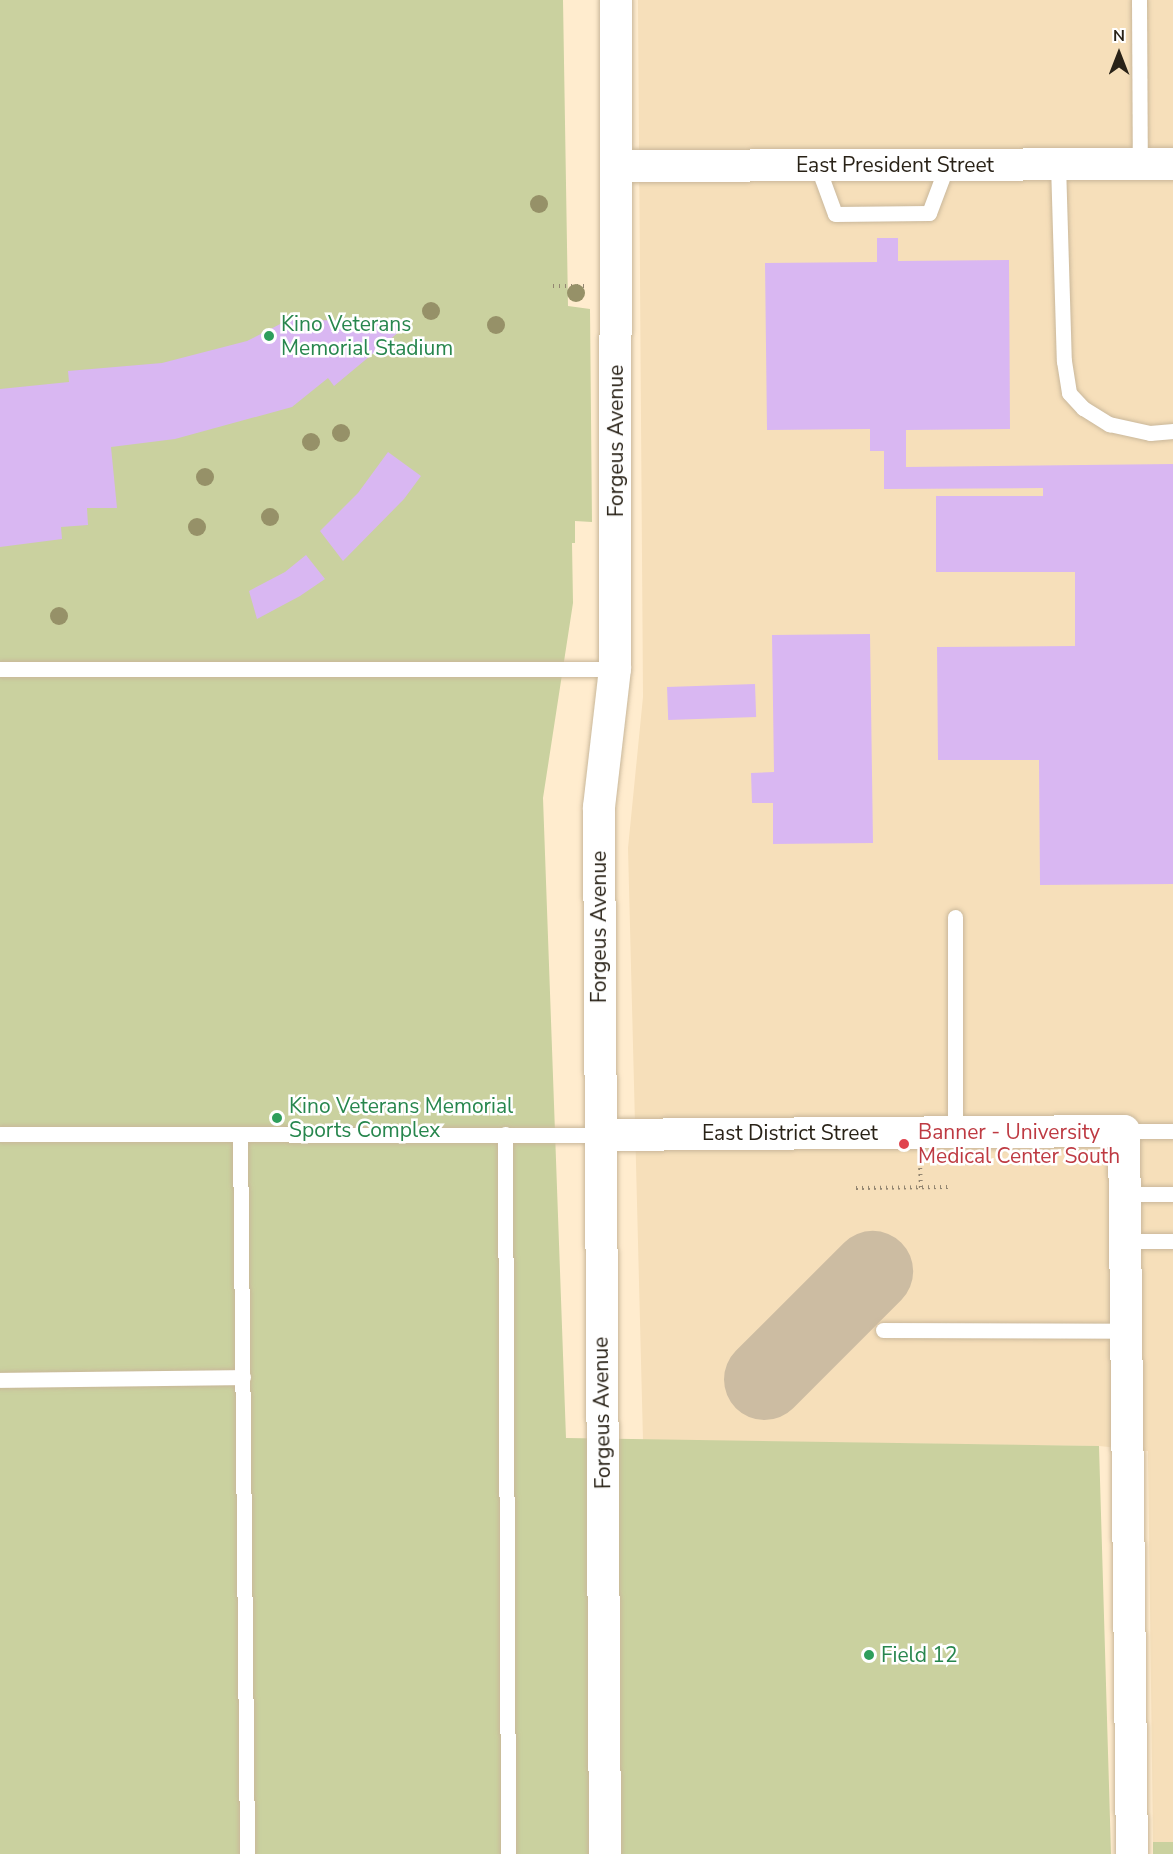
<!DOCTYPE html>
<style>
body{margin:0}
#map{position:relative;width:1173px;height:1854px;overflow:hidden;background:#ffecce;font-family:"Nunito Sans",sans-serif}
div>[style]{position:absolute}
.built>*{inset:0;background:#f6dfba}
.green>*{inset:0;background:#cad19f;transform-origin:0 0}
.taxiway>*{height:81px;margin:-40.5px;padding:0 40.5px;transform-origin:40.5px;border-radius:40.5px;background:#ccbca2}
.building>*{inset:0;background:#d9b7f2;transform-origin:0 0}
.path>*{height:4px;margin-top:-2px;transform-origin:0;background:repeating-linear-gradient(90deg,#938671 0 1.5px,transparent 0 6px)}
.roads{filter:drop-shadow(0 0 2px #c9b79a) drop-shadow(0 0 2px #c9b79a)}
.service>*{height:15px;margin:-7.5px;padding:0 7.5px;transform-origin:7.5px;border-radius:7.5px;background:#fff}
.minor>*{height:32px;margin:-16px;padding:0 16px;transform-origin:16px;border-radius:16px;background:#fff}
.trees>*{width:18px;height:18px;margin:-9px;border-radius:50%;background:#969168}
.dots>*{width:16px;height:16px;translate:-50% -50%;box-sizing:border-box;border:3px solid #fff;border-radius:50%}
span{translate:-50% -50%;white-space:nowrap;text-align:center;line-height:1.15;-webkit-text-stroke:5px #fff;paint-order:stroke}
.street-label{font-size:21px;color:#292217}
.leisure-label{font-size:21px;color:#27864d}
.left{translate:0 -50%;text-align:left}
.health-label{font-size:21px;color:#be3a42}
.north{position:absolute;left:1089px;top:24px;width:60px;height:60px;-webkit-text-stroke:4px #fff;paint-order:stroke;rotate:0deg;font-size:16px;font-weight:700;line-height:24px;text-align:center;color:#292217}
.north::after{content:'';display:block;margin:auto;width:21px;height:27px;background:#292217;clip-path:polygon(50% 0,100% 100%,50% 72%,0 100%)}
</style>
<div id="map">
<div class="built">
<i style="clip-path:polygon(638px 0,1173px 0,1173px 1842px,1153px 1842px,1148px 1451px,1099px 1446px,643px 1440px,628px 848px,643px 697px)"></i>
</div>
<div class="green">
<i style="clip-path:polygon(0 0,563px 0,568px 306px,590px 309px,592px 522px,575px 521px,575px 543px,572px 543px,573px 603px,543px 798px,566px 1438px,1099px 1446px,1111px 1854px,0 1854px)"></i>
<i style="left:1153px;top:1842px;width:20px;height:12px"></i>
</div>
<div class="taxiway">
<i style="left:764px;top:1379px;width:153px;rotate:-45deg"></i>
</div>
<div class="building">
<i style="clip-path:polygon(877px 238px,898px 238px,898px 261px,1009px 260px,1010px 429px,906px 430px,906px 467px,1173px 464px,1173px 884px,1040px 885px,1039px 760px,938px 760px,937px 647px,1075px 646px,1075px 572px,936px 572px,936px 496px,1043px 496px,1043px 488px,884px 489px,884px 451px,870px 451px,870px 429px,767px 430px,765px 263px,877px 262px)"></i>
<i style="clip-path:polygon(288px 320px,412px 321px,334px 386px,328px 378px,292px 407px,175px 439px,111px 447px,117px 508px,87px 508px,88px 525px,61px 527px,62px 539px,0 547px,0 389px,69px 382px,68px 371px,162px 363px,247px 341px)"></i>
<i style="clip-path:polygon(388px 452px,421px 476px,404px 499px,343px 561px,320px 531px,358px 493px)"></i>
<i style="clip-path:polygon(306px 555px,325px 579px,300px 596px,257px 619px,249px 591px,285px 572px)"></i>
<i style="clip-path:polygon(870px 634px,873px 843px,773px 844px,773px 803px,752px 803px,751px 773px,774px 772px,772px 635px)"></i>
<i style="left:755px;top:684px;width:33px;height:88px;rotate:88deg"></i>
</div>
<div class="path">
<i style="left:553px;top:286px;width:33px"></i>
<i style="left:920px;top:1162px;width:26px;rotate:88deg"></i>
<i style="left:856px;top:1188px;width:92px;rotate:-0.6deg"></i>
</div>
<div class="roads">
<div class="service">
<i style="left:1139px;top:0;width:164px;rotate:89.7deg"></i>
<i style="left:1058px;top:164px;width:197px;rotate:88.3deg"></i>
<i style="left:1064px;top:361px;width:32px;rotate:81deg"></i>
<i style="left:1069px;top:393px;width:21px;rotate:47deg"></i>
<i style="left:1083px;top:408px;width:31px;rotate:32deg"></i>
<i style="left:1109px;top:424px;width:42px;rotate:12.4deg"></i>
<i style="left:1150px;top:433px;width:23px;rotate:-5deg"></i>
<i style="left:817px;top:165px;width:52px;rotate:69.8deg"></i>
<i style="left:835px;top:214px;width:94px;rotate:-0.6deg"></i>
<i style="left:929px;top:213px;width:51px;rotate:-69.4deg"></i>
<i style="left:0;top:669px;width:615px"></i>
<i style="left:955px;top:917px;width:215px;rotate:90deg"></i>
<i style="left:1124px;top:1131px;width:49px"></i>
<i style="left:0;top:1134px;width:600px;rotate:0.1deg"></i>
<i style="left:240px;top:1134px;width:720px;rotate:89.44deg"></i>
<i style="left:505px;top:1134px;width:720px;rotate:89.76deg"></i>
<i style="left:1125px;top:1194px;width:48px"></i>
<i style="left:1125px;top:1241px;width:48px"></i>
<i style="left:883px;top:1330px;width:243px;rotate:0.2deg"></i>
<i style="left:0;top:1380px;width:243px;rotate:-0.7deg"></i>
</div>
<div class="minor">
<i style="left:617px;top:166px;width:556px;rotate:-0.21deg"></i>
<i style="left:600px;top:1135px;width:524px;rotate:-0.44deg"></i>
<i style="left:1124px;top:1131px;width:723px;rotate:89.37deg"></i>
<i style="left:605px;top:1854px;width:1047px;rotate:-90.33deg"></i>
<i style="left:599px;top:807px;width:139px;rotate:-83.4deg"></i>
<i style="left:615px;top:669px;width:669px;rotate:-89.91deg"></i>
</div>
</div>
<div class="trees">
<i style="left:539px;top:204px"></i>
<i style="left:576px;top:293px"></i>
<i style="left:431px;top:311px"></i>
<i style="left:496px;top:325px"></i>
<i style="left:341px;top:433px"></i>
<i style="left:311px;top:442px"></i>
<i style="left:205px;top:477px"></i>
<i style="left:270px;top:517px"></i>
<i style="left:197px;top:527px"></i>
<i style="left:59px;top:616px"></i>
</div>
<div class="dots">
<i style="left:269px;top:336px;background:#2e9e5b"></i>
<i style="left:277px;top:1118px;background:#2e9e5b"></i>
<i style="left:904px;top:1144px;background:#e0444e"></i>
<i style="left:869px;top:1655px;background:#2e9e5b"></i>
</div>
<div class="street-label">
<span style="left:895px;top:165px">East President Street</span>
<span style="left:616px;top:441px;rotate:-90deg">Forgeus Avenue</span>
<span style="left:599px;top:927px;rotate:-90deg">Forgeus Avenue</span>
<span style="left:790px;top:1133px">East District Street</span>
<span style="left:602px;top:1413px;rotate:-91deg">Forgeus Avenue</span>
</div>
<div class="leisure-label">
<span class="left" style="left:281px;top:336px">Kino Veterans<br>Memorial Stadium</span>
<span class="left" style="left:289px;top:1118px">Kino Veterans Memorial<br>Sports Complex</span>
<span class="left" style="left:881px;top:1655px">Field 12</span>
</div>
<div class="health-label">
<span class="left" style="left:918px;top:1144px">Banner - University<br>Medical Center South</span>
</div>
<div class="north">N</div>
</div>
